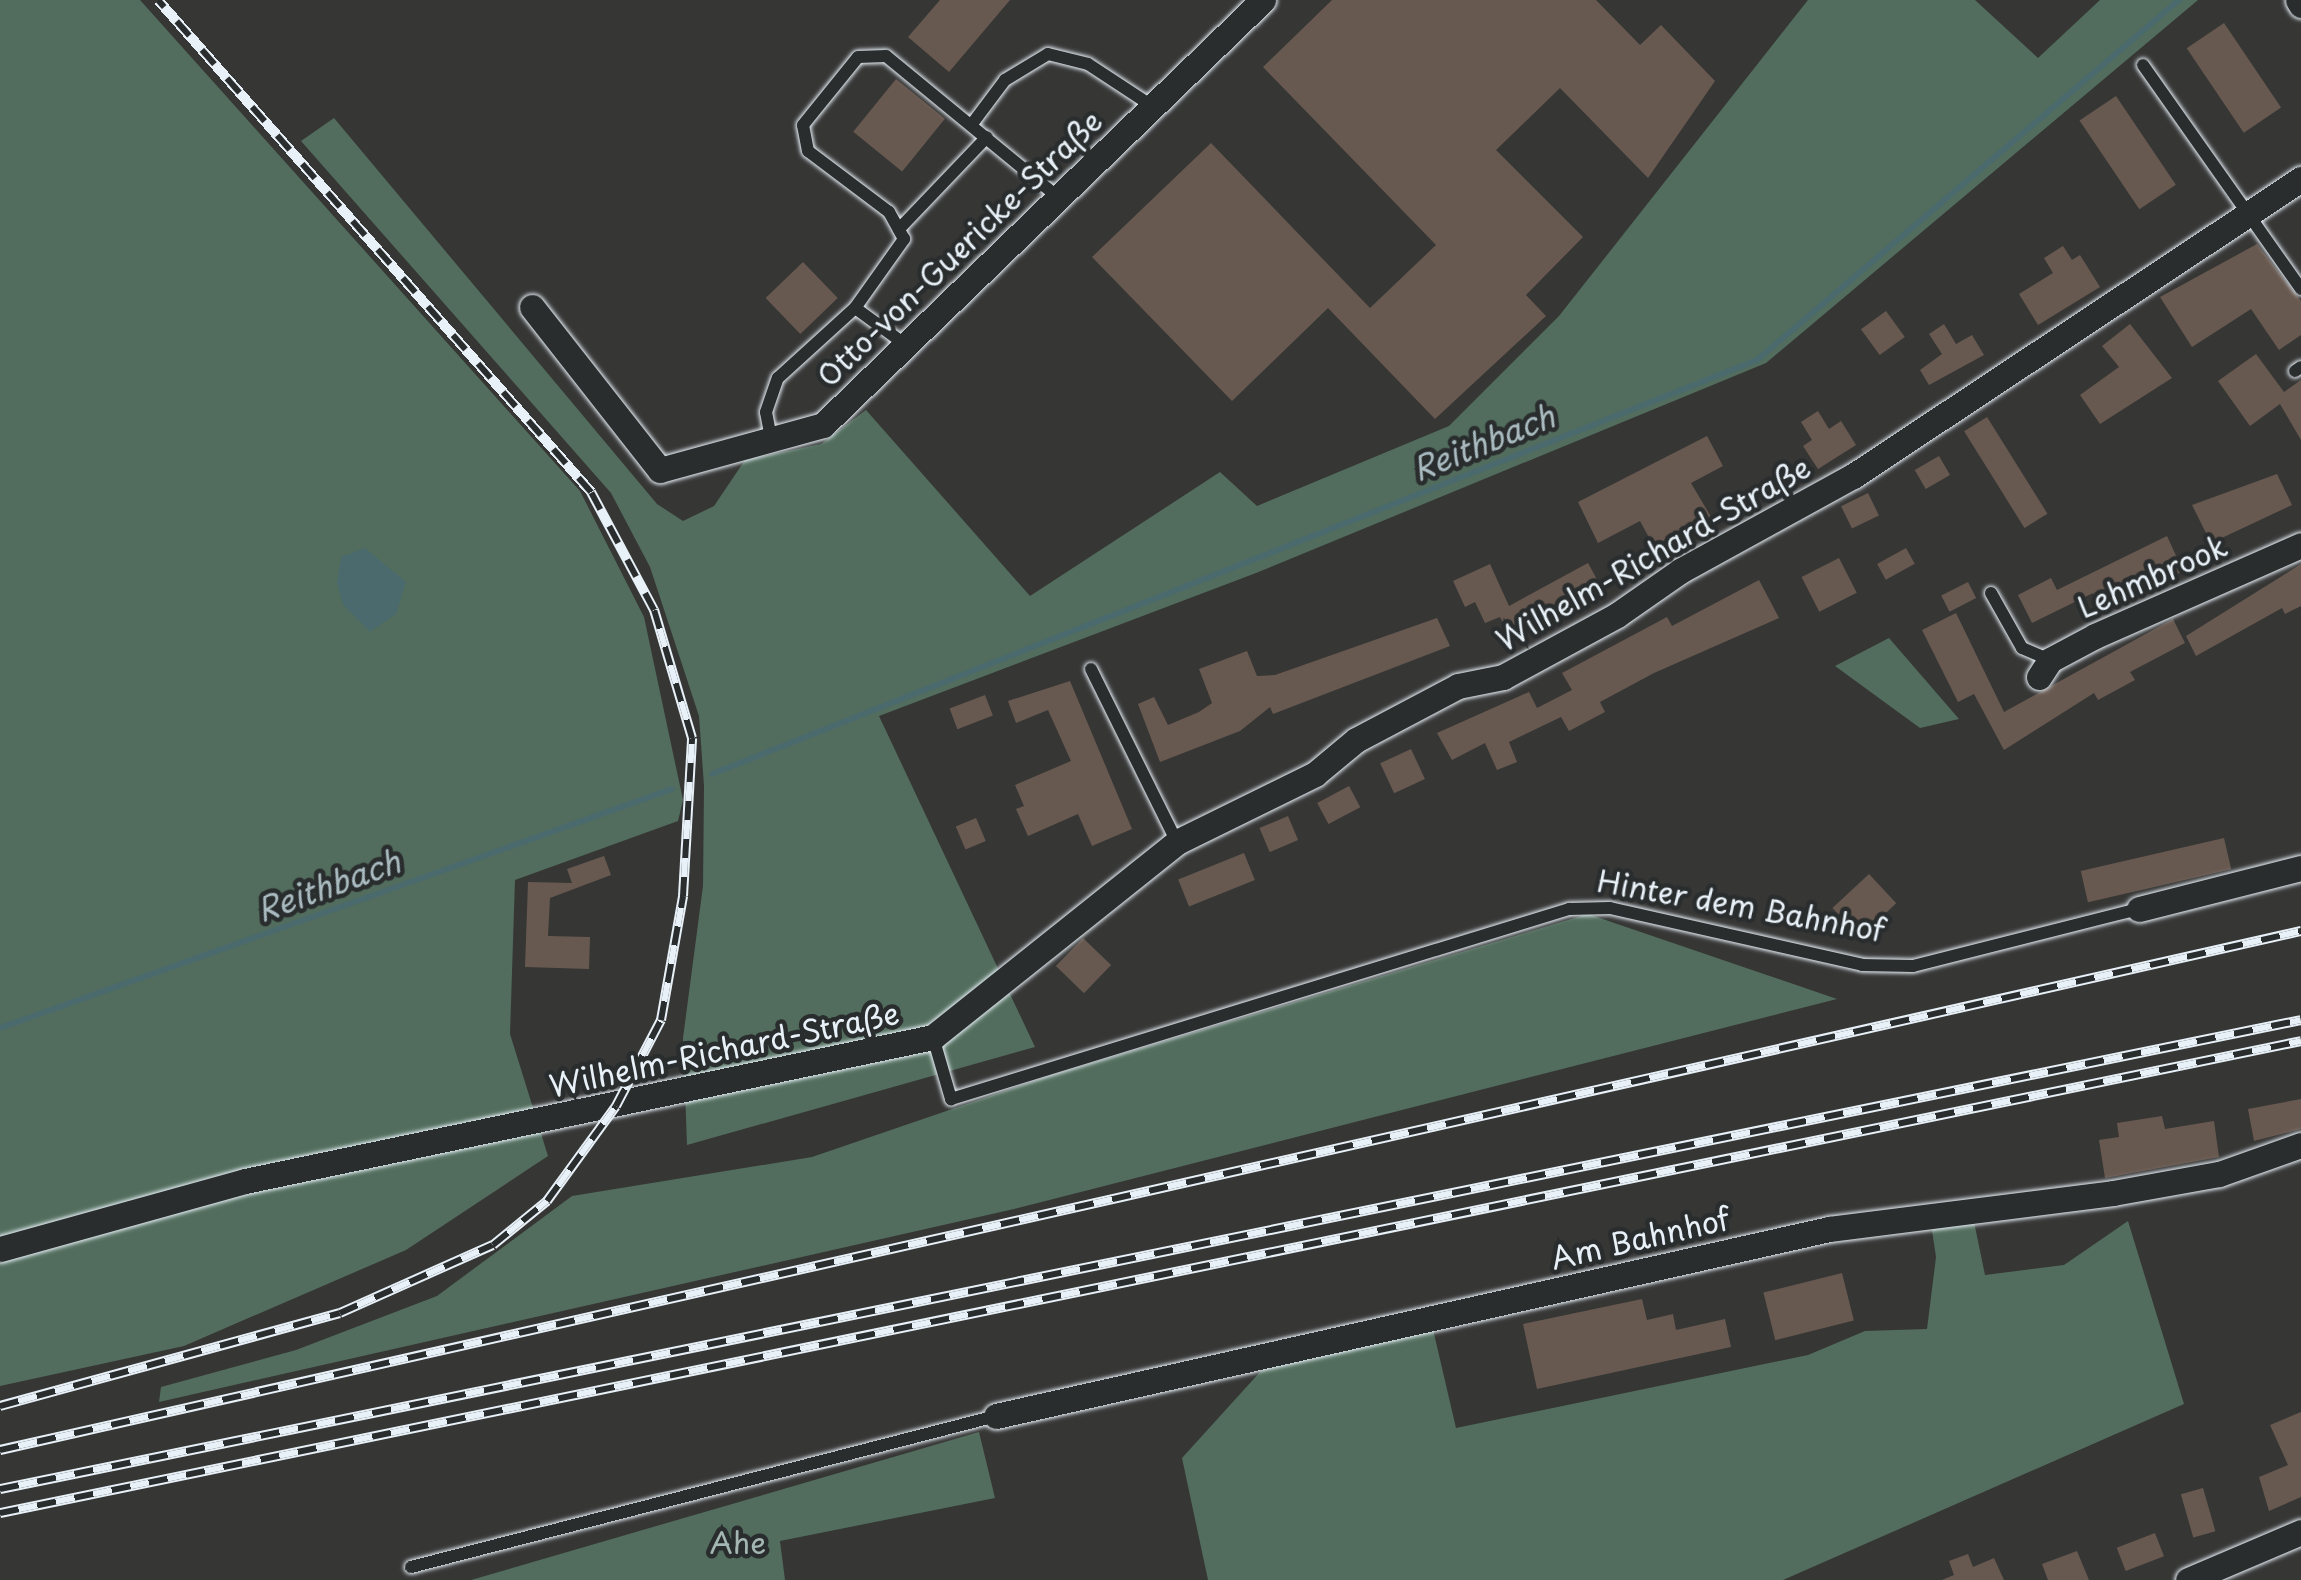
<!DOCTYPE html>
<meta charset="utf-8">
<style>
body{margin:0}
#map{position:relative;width:2301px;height:1580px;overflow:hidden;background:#363635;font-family:"Playpen Sans",sans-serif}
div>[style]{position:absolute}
.green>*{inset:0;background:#526d5d}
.water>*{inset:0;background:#4b6a6d}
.stream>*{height:6px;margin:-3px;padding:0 3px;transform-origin:3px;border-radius:3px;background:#4b6a6d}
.building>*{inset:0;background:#685950;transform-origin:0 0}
.roads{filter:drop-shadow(0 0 2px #e8f1f8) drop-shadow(0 0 2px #e8f1f8)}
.lane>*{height:12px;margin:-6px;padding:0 6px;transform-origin:6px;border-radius:6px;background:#2a2d2e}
.street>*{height:25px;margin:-12.5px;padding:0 12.5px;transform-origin:12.5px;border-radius:12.5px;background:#2a2d2e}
.rail>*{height:10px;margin-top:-5px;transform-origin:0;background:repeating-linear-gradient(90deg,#2a2d2e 0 19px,#e8f1f8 0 38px);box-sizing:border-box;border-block:2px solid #e8f1f8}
span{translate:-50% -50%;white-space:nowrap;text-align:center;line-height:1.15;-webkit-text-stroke:9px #2a2d2e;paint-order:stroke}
.street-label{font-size:30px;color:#e8f1f8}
.park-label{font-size:30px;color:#a4b6b2}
.water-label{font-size:32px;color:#a9bbc0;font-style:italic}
</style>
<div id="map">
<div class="green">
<i style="clip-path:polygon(0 0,140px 0,580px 491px,644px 617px,683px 800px,678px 821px,515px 880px,510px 1034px,548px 1156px,406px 1250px,184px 1346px,0 1386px)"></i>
<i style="clip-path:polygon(1808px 0,1975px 0,2038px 58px,2100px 0,2198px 0,1766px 363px,1256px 573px,879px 716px,1035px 1047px,687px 1145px,683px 1038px,703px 886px,704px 786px,699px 716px,650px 567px,611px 493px,301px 141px,334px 118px,657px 504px,683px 521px,714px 506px,745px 460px,821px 444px,866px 410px,1030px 596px,1220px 472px,1257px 506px,1449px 426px,1559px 316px)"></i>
<i style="clip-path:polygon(1889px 638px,1959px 719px,1920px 728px,1835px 666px)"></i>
<i style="clip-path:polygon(1588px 914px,1837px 999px,1014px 1209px,159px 1402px,161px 1387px,296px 1350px,437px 1296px,572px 1196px,812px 1157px,1049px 1076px)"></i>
<i style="clip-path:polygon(1971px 1207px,1985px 1275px,2064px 1265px,2128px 1221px,2184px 1404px,1783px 1580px,1208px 1580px,1182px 1458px,1270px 1361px,1432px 1325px,1456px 1428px,1808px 1355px,1865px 1331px,1927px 1329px,1936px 1257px,1930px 1217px)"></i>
<i style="clip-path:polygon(979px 1432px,995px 1498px,780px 1541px,785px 1580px,471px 1580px)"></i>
</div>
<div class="water">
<i style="clip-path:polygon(365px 548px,406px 582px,396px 614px,370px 632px,343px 605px,337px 583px,341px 557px)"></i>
</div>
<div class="stream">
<i style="left:712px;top:774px;width:1124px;rotate:-21.61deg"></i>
<i style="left:1757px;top:360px;width:555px;rotate:-40.47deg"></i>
<i style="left:0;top:1028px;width:713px;rotate:-19.58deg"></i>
</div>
<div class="building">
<i style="clip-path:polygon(940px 0,1010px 0,949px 72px,908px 37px)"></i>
<i style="clip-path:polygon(1332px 0,1596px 0,1640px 45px,1661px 25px,1715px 81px,1648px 178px,1560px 88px,1496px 150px,1583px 237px,1526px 295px,1546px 316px,1435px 419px,1328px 308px,1232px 401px,1092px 257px,1211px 143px,1370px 308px,1436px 245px,1263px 67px)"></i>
<i style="left:2224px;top:23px;width:102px;height:45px;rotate:56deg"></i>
<i style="left:896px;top:79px;width:63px;height:68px;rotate:39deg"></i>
<i style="left:2116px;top:96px;width:107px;height:44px;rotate:56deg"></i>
<i style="clip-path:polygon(2257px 244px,2301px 301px,2301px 335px,2279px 350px,2251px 309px,2192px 347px,2160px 297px)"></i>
<i style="clip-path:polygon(2063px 246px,2072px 260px,2080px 255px,2100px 287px,2038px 325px,2019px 294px,2053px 273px,2044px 258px)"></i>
<i style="left:803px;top:262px;width:50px;height:52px;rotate:46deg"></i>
<i style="left:1886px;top:311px;width:32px;height:31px;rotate:54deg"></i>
<i style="clip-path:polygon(1944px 324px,1956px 344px,1972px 335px,1984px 355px,1929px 385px,1920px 370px,1942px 354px,1929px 334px)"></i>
<i style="clip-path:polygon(2130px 324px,2172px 378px,2100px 424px,2080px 395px,2119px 367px,2102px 346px)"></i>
<i style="clip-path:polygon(2256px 354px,2284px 392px,2301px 380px,2301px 440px,2280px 404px,2250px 426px,2218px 381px)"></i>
<i style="clip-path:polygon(1818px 411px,1829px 429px,1841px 421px,1856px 445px,1818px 469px,1803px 446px,1812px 440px,1801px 422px)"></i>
<i style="left:1987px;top:417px;width:114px;height:27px;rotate:58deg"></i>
<i style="clip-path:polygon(1707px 436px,1723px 466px,1691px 483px,1714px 522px,1658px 554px,1640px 521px,1598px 543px,1578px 502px)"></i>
<i style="left:1939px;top:456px;width:22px;height:28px;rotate:60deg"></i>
<i style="clip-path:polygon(2277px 474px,2292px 505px,2211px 543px,2192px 505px)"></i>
<i style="left:1868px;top:493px;width:25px;height:30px;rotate:64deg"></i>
<i style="clip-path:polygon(2167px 536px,2183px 571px,2104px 613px,2093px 593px,2032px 623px,2018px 595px,2051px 578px,2057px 590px)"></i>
<i style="left:1906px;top:548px;width:18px;height:33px;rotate:61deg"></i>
<i style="left:1839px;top:558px;width:39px;height:42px;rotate:63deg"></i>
<i style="clip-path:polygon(1588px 563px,1600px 585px,1509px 634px,1500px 617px,1485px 623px,1475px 602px,1465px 607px,1453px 581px,1490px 564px,1509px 606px)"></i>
<i style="clip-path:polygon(2301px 564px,2301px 606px,2285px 614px,2282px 608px,2196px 656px,2186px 636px)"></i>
<i style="clip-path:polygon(1759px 580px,1779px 618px,1654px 673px,1600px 702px,1605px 712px,1569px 731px,1561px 717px,1509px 742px,1517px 762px,1497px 770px,1485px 743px,1452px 760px,1437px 733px,1529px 692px,1537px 708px,1572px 690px,1562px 673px,1667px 617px,1672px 626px)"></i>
<i style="left:1968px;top:582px;width:18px;height:30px;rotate:63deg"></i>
<i style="clip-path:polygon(1956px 613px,2004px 712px,2173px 619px,2185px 643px,2130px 672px,2135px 680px,2098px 700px,2094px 693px,2004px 750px,1974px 694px,1958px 702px,1922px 630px)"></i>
<i style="clip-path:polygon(1437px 618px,1450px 646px,1273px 714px,1270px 707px,1240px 731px,1160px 762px,1138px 704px,1154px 697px,1168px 725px,1199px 712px,1212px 703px,1199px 669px,1247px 651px,1257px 676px,1275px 675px)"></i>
<i style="clip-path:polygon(1070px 681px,1132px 829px,1092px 846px,1078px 814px,1028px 836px,1016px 809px,1024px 806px,1015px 785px,1071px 761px,1048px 710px,1016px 723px,1008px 701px)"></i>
<i style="left:985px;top:695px;width:22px;height:38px;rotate:69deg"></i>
<i style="left:1411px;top:749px;width:33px;height:34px;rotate:65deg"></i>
<i style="left:1349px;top:786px;width:24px;height:36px;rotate:62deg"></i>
<i style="left:1288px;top:816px;width:26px;height:31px;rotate:67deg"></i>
<i style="left:976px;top:818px;width:25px;height:22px;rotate:67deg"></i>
<i style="left:2224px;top:838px;width:32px;height:147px;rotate:77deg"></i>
<i style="left:1244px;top:853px;width:29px;height:71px;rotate:68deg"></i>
<i style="clip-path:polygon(604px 856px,611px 875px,550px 898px,548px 936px,590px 937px,589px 969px,525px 967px,528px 882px,572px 883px,567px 869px)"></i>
<i style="left:1869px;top:874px;width:40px;height:50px;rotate:47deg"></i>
<i style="left:1083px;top:938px;width:39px;height:39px;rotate:44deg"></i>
<i style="clip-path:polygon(2301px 1099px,2301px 1129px,2254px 1141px,2248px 1109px)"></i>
<i style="clip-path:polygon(2162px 1116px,2165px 1129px,2214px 1121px,2219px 1157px,2105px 1178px,2099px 1140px,2119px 1137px,2117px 1123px)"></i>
<i style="left:1842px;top:1273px;width:49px;height:81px;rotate:76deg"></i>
<i style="clip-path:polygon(1642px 1299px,1647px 1320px,1673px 1314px,1676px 1330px,1725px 1319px,1731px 1347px,1537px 1389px,1523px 1324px)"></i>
<i style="clip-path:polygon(2301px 1412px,2301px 1497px,2269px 1511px,2259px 1477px,2288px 1465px,2270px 1425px)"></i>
<i style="left:2203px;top:1488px;width:45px;height:23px;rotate:74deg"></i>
<i style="left:2155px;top:1533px;width:25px;height:41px;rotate:69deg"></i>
<i style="clip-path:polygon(2077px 1551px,2089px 1580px,2048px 1580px,2042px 1564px)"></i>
<i style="clip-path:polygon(1968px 1554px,1973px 1567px,1994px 1558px,2004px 1580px,1942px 1580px,1954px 1575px,1949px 1561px)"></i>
</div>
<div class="roads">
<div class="lane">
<i style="left:2143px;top:65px;width:274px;rotate:54.8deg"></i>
<i style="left:972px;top:124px;width:55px;rotate:-53.1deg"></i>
<i style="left:1005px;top:80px;width:50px;rotate:-31.2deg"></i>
<i style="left:1048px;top:54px;width:41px;rotate:14deg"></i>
<i style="left:1088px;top:64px;width:77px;rotate:33.3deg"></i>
<i style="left:899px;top:229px;width:127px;rotate:-46.3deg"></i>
<i style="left:906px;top:345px;width:63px;rotate:-144deg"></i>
<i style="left:855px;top:308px;width:85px;rotate:-54.6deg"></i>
<i style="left:904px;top:239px;width:31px;rotate:-119deg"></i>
<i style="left:889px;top:212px;width:101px;rotate:-143deg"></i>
<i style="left:808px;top:151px;width:26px;rotate:-101deg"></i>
<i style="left:803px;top:125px;width:87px;rotate:-51deg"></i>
<i style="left:858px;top:57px;width:28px;rotate:-2deg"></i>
<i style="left:886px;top:56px;width:224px;rotate:39.4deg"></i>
<i style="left:2295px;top:371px;width:7px;rotate:-34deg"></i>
<i style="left:771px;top:438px;width:26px;rotate:-101deg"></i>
<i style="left:766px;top:412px;width:36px;rotate:-71deg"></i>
<i style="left:778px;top:378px;width:104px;rotate:-42.3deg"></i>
<i style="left:1991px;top:593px;width:63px;rotate:60.6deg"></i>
<i style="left:2022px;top:648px;width:30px;rotate:23deg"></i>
<i style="left:1091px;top:669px;width:193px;rotate:63.6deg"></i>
<i style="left:933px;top:1037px;width:65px;rotate:73.8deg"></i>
<i style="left:951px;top:1099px;width:647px;rotate:-17.09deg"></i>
<i style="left:1569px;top:909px;width:41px;rotate:-1.4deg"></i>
<i style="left:1610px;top:908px;width:258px;rotate:12.7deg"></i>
<i style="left:1862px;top:965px;width:51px;rotate:1.1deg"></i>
<i style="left:1913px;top:966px;width:233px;rotate:-14.2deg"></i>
<i style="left:411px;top:1567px;width:604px;rotate:-14.47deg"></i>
</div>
<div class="street">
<i style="left:2298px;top:0;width:6px;rotate:59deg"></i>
<i style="left:532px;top:307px;width:207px;rotate:51.9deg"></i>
<i style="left:660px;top:470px;width:169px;rotate:-15.4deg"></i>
<i style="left:823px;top:425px;width:612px;rotate:-44.01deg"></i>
<i style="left:2039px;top:677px;width:20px;rotate:-57deg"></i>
<i style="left:2050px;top:660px;width:51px;rotate:-28.1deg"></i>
<i style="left:2095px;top:636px;width:225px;rotate:-23.8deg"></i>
<i style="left:2139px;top:909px;width:167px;rotate:-14.2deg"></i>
<i style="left:0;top:1249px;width:254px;rotate:-15.5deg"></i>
<i style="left:245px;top:1181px;width:703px;rotate:-11.82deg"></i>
<i style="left:933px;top:1037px;width:312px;rotate:-38.6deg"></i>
<i style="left:1177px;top:842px;width:154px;rotate:-26.2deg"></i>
<i style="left:1315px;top:774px;width:53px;rotate:-39.7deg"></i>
<i style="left:1356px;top:740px;width:115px;rotate:-27.9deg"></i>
<i style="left:1458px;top:686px;width:46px;rotate:-11.3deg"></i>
<i style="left:1503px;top:677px;width:130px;rotate:-28.5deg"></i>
<i style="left:1617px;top:615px;width:77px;rotate:-34.9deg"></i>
<i style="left:1680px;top:571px;width:197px;rotate:-28.8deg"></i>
<i style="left:1853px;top:476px;width:538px;rotate:-33.54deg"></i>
<i style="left:996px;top:1416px;width:854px;rotate:-12.65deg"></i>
<i style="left:1829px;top:1229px;width:286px;rotate:-7.2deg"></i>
<i style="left:2113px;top:1193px;width:108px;rotate:-10.2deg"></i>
<i style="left:2219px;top:1174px;width:87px;rotate:-19.5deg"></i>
<i style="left:2188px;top:1580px;width:123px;rotate:-23deg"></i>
</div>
</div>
<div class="rail">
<i style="left:0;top:1406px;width:352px;rotate:-15.3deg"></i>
<i style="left:340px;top:1313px;width:167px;rotate:-24deg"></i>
<i style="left:493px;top:1245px;width:70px;rotate:-39.2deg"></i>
<i style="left:547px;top:1201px;width:117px;rotate:-54deg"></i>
<i style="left:616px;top:1106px;width:97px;rotate:-62.4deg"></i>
<i style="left:661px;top:1020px;width:126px;rotate:-79.9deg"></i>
<i style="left:683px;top:896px;width:158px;rotate:-86.7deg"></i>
<i style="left:692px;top:738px;width:134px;rotate:-106.5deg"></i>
<i style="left:654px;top:610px;width:134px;rotate:-118.1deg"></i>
<i style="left:591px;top:492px;width:655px;rotate:-131.35deg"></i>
<i style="left:0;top:1450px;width:2359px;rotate:-12.71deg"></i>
<i style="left:0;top:1489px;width:2348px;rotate:-11.52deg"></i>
<i style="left:0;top:1513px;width:2349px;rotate:-11.59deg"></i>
</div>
<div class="street-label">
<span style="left:959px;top:248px;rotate:-44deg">Otto-von-Guericke-Straße</span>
<span style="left:1653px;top:553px;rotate:-30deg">Wilhelm-Richard-Straße</span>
<span style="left:2152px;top:576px;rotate:-24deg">Lehmbrook</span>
<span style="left:1741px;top:905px;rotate:10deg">Hinter dem Bahnhof</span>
<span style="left:724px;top:1049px;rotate:-12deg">Wilhelm-Richard-Straße</span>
<span style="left:1640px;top:1238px;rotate:-13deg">Am Bahnhof</span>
</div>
<div class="park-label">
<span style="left:738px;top:1542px">Ahe</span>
</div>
<div class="water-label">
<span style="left:1483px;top:442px;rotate:-22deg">Reithbach</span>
<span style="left:328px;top:885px;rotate:-20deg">Reithbach</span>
</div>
</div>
